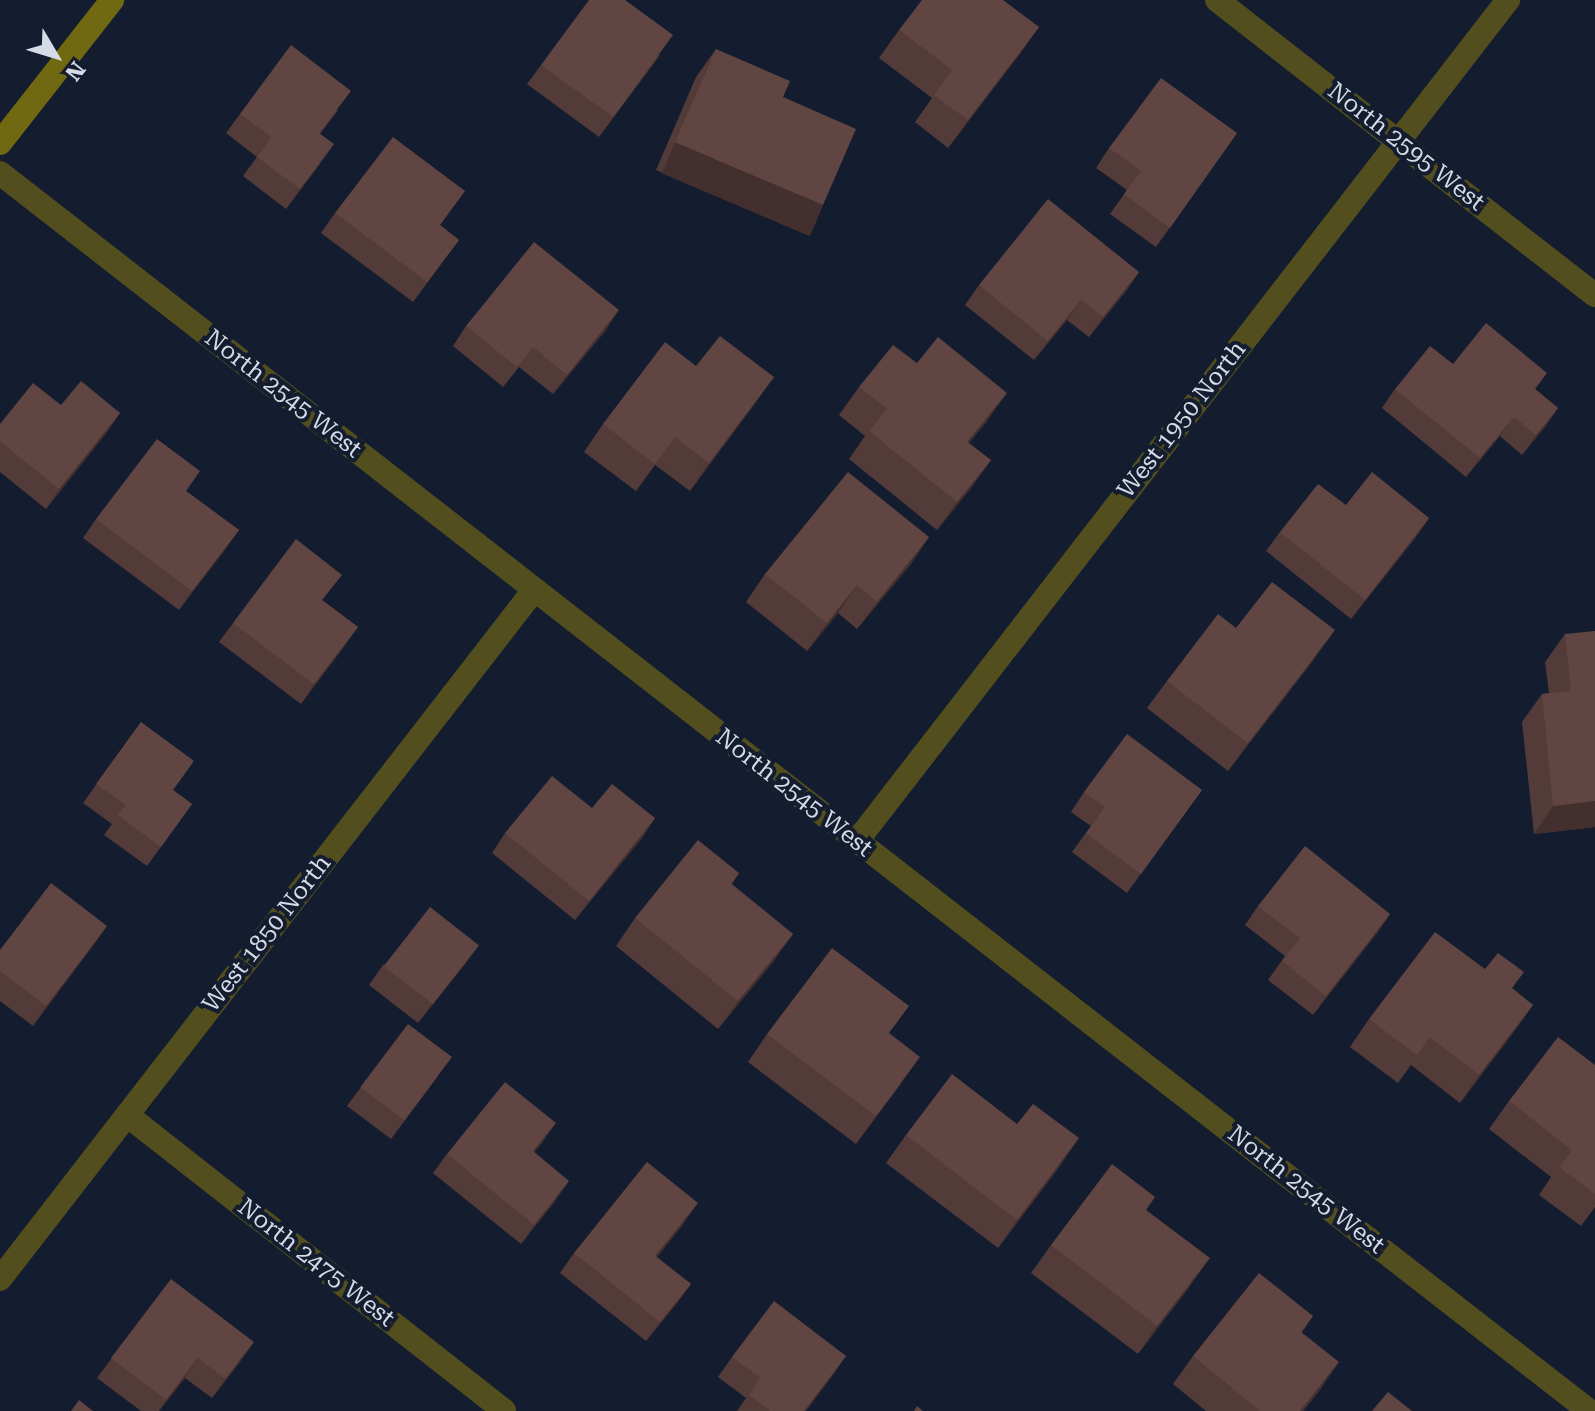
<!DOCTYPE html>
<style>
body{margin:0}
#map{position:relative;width:1595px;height:1411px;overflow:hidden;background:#141d2f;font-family:"Roboto Serif",serif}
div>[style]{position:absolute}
.minor>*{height:24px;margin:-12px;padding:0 12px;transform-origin:12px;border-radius:12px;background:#534e1e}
.secondary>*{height:24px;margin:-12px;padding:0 12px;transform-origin:12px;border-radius:12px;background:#716911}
.wall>*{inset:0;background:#533b39}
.shaded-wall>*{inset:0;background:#43302e;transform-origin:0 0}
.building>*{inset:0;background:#604542;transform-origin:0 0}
span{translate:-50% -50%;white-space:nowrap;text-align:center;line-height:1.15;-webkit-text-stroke:8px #141d2f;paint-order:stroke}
.street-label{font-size:24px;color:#d4dbe7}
.north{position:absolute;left:16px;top:16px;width:80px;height:80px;-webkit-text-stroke:6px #141d2f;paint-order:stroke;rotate:128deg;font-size:22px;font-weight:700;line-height:32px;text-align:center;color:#d4dbe7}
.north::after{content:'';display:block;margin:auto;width:28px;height:36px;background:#d4dbe7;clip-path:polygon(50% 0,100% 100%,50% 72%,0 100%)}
</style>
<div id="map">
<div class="minor">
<i style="left:1217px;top:0;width:479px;rotate:38deg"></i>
<i style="left:0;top:173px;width:2014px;rotate:37.92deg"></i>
<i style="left:857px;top:841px;width:1064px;rotate:-52.26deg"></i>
<i style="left:127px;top:1115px;width:479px;rotate:38.1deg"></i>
<i style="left:0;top:1279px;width:872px;rotate:-52.22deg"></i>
</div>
<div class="secondary">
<i style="left:0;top:143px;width:182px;rotate:-51.9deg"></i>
</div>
<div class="wall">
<i style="clip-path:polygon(1039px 27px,1019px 55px,948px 148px,915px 122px,932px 98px,879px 58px,899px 30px)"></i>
<i style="clip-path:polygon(716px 49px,783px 97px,803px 233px,656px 170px,696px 77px)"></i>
<i style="clip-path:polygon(660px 55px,599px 137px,527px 84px,541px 65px)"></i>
<i style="clip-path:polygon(338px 110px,320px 134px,320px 164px,286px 209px,243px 176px,257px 157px,226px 133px,240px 114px)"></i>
<i style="clip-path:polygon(1237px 133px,1156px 247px,1110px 214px,1127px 190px,1096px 168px,1109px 148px)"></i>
<i style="clip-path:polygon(335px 213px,440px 225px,459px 240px,413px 302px,321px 233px)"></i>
<i style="clip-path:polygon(1139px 272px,1126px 291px,1089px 337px,1067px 320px,1034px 360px,965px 305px,979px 285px)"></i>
<i style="clip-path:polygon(466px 326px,606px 330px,553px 394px,519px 367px,503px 387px,453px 346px)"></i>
<i style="clip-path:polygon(1453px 364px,1535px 389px,1558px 408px,1545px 427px,1522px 455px,1500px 436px,1466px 477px,1382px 408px,1395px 389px)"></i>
<i style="clip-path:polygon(696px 366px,774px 377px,690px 491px,655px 465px,636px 491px,584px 452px,603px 424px)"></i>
<i style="clip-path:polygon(859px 387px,987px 421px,969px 443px,991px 460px,971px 488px,937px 530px,849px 459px,865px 436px,839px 415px)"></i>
<i style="clip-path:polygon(120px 413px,107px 432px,46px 509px,0 472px,0 424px)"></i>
<i style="clip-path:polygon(186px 491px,239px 530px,179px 610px,83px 538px,96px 519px)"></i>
<i style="clip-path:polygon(1346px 505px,1429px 518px,1416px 537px,1351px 619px,1266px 551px,1280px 532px)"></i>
<i style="clip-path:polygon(929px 537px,910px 565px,857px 629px,838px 613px,807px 651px,746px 602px,765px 574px)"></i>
<i style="clip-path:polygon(323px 601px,358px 627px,301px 704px,219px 642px,233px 623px)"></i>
<i style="clip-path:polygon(1236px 628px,1315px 658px,1228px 771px,1147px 708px,1167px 681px)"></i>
<i style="clip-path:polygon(1565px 634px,1595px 827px,1534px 834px,1522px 722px,1542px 694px,1549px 693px,1545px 662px)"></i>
<i style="clip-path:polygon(141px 722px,173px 790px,192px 804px,147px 866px,104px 835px,112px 824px,83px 803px)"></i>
<i style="clip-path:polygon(1202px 790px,1127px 893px,1072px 852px,1091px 826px,1071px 812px,1084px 792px)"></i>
<i style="clip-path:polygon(655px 818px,642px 838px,575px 920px,492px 853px,505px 833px)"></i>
<i style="clip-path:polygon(739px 873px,732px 884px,793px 934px,773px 962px,718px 1029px,616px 946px,635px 918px)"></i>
<i style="clip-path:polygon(1258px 906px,1390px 914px,1377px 933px,1313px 1015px,1268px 980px,1285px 956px,1245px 925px)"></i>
<i style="clip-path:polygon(107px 926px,33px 1026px,0 1001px,0 950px)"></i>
<i style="clip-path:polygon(479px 945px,465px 964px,418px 1023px,369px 985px,383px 965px)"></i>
<i style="clip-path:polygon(1512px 989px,1533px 1005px,1513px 1033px,1460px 1103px,1411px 1065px,1398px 1083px,1350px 1047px,1369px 1019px)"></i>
<i style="clip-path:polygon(767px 1034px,890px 1034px,900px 1085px,856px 1144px,748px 1062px)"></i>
<i style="clip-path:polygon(1595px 1065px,1595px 1207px,1581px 1226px,1539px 1195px,1551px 1177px,1489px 1129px,1509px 1101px)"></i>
<i style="clip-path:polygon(438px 1076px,391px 1139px,347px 1106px,361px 1087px)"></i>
<i style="clip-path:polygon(906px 1135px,1060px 1166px,998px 1248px,886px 1163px)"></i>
<i style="clip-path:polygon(542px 1143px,534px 1152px,556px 1200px,521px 1244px,433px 1173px,447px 1154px)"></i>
<i style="clip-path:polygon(1146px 1210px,1190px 1286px,1138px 1354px,1031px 1273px,1051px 1245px)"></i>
<i style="clip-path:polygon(684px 1223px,657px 1257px,691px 1284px,677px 1303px,646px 1341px,560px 1273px,574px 1253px)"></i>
<i style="clip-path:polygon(171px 1279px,240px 1362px,212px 1398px,185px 1378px,159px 1411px,141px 1411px,97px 1378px)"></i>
<i style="clip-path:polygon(1313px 1316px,1302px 1332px,1320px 1390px,1303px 1411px,1206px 1411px,1173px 1384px,1193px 1356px)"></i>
<i style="clip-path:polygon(846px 1356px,806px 1411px,737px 1411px,746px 1398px,718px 1377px,732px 1357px)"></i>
</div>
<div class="shaded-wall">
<i style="clip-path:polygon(1039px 27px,1019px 55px,948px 148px,968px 120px)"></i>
<i style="left:675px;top:142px;width:161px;height:34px;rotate:23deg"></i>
<i style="clip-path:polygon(334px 144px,320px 164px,286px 209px,300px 189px)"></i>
<i style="clip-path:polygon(1139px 272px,1126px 291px,1089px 337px,1103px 317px)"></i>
<i style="clip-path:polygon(1081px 300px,1067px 320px,1034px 360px,1048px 341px)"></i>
<i style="clip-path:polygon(619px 310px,606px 330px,553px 394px,567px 375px)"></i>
<i style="clip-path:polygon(774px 377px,754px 405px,690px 491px,709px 463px)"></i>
<i style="clip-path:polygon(1007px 393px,987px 421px,948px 469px,967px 442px)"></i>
<i style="clip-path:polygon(1558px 408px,1545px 427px,1522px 455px,1536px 435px)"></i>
<i style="clip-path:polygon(120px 413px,107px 432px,46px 509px,59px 489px)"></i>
<i style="clip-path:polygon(1514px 417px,1500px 436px,1466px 477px,1480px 458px)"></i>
<i style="clip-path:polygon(991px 460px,971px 488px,937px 530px,957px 502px)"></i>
<i style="clip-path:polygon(1429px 518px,1416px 537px,1351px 619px,1365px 600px)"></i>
<i style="clip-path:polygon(239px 530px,225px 550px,179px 610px,192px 591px)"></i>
<i style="clip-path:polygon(929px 537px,910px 565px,857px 629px,877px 602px)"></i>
<i style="clip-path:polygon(857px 585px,838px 613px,807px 651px,827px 623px)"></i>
<i style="clip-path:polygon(358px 627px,344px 647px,301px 704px,314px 684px)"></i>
<i style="clip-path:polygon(1335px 630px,1315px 658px,1228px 771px,1248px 743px)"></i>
<i style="clip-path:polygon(1595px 801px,1595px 827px,1534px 834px,1553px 806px)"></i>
<i style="clip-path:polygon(655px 818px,642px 838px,575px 920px,589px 901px)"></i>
<i style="clip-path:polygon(1390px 914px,1377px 933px,1313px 1015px,1326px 996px)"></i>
<i style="clip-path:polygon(107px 926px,93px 946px,33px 1026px,46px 1006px)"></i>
<i style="clip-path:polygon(793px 934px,773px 962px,718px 1029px,738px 1001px)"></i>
<i style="clip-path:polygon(479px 945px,465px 964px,418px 1023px,432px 1003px)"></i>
<i style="clip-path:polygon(1533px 1005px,1513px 1033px,1460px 1103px,1479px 1075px)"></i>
<i style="clip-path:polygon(920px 1057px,900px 1085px,856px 1144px,876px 1116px)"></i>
<i style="clip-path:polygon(556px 1123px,542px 1143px,519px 1170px,533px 1151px)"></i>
<i style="clip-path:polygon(1079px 1138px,1060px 1166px,998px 1248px,1017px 1220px)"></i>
<i style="clip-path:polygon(569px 1181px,556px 1200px,521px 1244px,534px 1225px)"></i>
<i style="clip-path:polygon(698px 1203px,684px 1223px,642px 1276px,655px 1256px)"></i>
<i style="clip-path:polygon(1210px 1258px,1190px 1286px,1138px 1354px,1157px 1326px)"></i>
<i style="clip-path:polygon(691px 1284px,677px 1303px,646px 1341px,660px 1322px)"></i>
<i style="clip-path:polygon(254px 1342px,240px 1362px,212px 1398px,225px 1379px)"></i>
<i style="clip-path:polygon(846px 1356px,833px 1375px,806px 1411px,804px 1411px)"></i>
<i style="clip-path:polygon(198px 1358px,185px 1378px,158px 1411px,166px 1400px)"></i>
<i style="clip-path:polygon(1339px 1362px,1320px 1390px,1303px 1411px,1300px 1411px)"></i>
</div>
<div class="building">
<i style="clip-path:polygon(589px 0,625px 0,673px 35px,613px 117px,541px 65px)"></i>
<i style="clip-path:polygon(922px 0,1003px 0,1039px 27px,968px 120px,934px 95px,952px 70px,899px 30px)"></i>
<i style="clip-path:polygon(291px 45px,351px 91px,319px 133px,334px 144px,300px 189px,257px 157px,271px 137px,240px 114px)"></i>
<i style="clip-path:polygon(716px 49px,790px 81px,783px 97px,856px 129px,823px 205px,675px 142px)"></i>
<i style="clip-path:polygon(1161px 78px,1237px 133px,1170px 228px,1124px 194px,1141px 171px,1109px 148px)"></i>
<i style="clip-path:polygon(393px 137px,465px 191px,440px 225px,459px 240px,427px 282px,335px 213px)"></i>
<i style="clip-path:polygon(1048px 199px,1139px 272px,1103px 317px,1081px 300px,1048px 341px,979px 285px)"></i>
<i style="clip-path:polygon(534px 242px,619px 310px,567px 375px,533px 347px,517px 367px,466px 326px)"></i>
<i style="clip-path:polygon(1486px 323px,1547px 373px,1535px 389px,1558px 408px,1536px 435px,1514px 417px,1480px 458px,1395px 389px,1430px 346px,1453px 364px)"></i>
<i style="clip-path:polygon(720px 336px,774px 377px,709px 463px,675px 437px,655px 464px,603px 424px,665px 342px,696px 366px)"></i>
<i style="clip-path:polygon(938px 337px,1007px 393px,967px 442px,991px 460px,957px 502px,869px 431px,887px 409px,859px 387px,893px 345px,917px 363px)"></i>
<i style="clip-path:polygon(81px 381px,120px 413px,59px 489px,0 441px,0 424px,33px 383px,61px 405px)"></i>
<i style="clip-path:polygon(157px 439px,200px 471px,186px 491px,239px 530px,192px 591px,96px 519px)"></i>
<i style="clip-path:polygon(848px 472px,929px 537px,877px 602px,857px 585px,827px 623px,765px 574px)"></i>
<i style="clip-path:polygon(1372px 472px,1429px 518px,1365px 600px,1280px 532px,1318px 484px,1346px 505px)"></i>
<i style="clip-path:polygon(296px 539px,342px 575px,322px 600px,358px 627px,314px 684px,233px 623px)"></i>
<i style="clip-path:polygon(1272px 582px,1335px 630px,1248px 743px,1167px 681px,1218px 614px,1236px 628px)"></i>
<i style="clip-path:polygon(1595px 631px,1595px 801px,1553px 806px,1542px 694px,1571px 691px,1565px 634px)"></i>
<i style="clip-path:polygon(141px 722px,194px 761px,173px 790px,192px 804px,161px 847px,118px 815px,126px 805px,96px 784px)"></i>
<i style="clip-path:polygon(1127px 734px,1202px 790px,1141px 874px,1086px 833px,1105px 807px,1084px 792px)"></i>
<i style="clip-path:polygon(552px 776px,592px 808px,612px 784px,655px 818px,589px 901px,505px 833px)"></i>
<i style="clip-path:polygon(698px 840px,739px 873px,731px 884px,793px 934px,738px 1001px,635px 918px)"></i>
<i style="clip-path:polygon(1305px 846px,1390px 914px,1326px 996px,1282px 961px,1300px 938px,1258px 906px)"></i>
<i style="clip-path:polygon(51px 883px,107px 926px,46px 1006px,0 971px,0 950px)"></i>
<i style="left:430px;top:907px;width:62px;height:75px;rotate:38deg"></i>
<i style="clip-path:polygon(1435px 932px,1485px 969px,1498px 953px,1524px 972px,1512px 988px,1533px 1005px,1479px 1075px,1430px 1037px,1417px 1055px,1369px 1019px)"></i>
<i style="clip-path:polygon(832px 948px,909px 1006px,889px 1033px,920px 1057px,876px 1116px,767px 1034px)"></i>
<i style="left:408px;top:1024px;width:55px;height:79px;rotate:37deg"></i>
<i style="clip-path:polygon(1558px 1037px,1595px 1065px,1595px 1194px,1559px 1167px,1572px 1150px,1509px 1101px)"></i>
<i style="clip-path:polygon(952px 1074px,1017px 1124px,1033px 1104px,1079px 1138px,1017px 1220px,906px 1135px)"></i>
<i style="clip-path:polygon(505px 1082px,556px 1123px,533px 1151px,569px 1181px,534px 1225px,447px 1154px)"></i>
<i style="clip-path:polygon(647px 1162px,698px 1203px,655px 1256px,691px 1284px,660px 1322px,574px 1253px)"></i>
<i style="clip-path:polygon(1112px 1164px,1155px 1197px,1146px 1210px,1210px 1258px,1157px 1326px,1051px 1245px)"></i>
<i style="clip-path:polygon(1259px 1273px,1313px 1316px,1301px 1332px,1339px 1362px,1300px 1411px,1260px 1411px,1193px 1356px)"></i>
<i style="clip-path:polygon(171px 1279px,254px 1342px,225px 1379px,198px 1358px,166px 1400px,111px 1358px)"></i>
<i style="clip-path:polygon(774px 1301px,846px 1356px,804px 1411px,770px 1411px,749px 1395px,760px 1378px,732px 1357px)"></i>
<i style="clip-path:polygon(1388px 1392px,1412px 1411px,1372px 1411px)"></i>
<i style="clip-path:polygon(79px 1400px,93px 1411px,71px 1411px)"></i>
<i style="clip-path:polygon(917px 1406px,923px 1411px,914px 1411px)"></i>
</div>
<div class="street-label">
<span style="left:1406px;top:147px;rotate:38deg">North 2595 West</span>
<span style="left:283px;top:394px;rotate:38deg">North 2545 West</span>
<span style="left:1182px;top:420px;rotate:-52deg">West 1950 North</span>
<span style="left:794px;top:793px;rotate:38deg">North 2545 West</span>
<span style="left:267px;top:934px;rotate:-52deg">West 1850 North</span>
<span style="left:1306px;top:1190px;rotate:38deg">North 2545 West</span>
<span style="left:316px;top:1263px;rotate:38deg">North 2475 West</span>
</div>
<div class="north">N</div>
</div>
